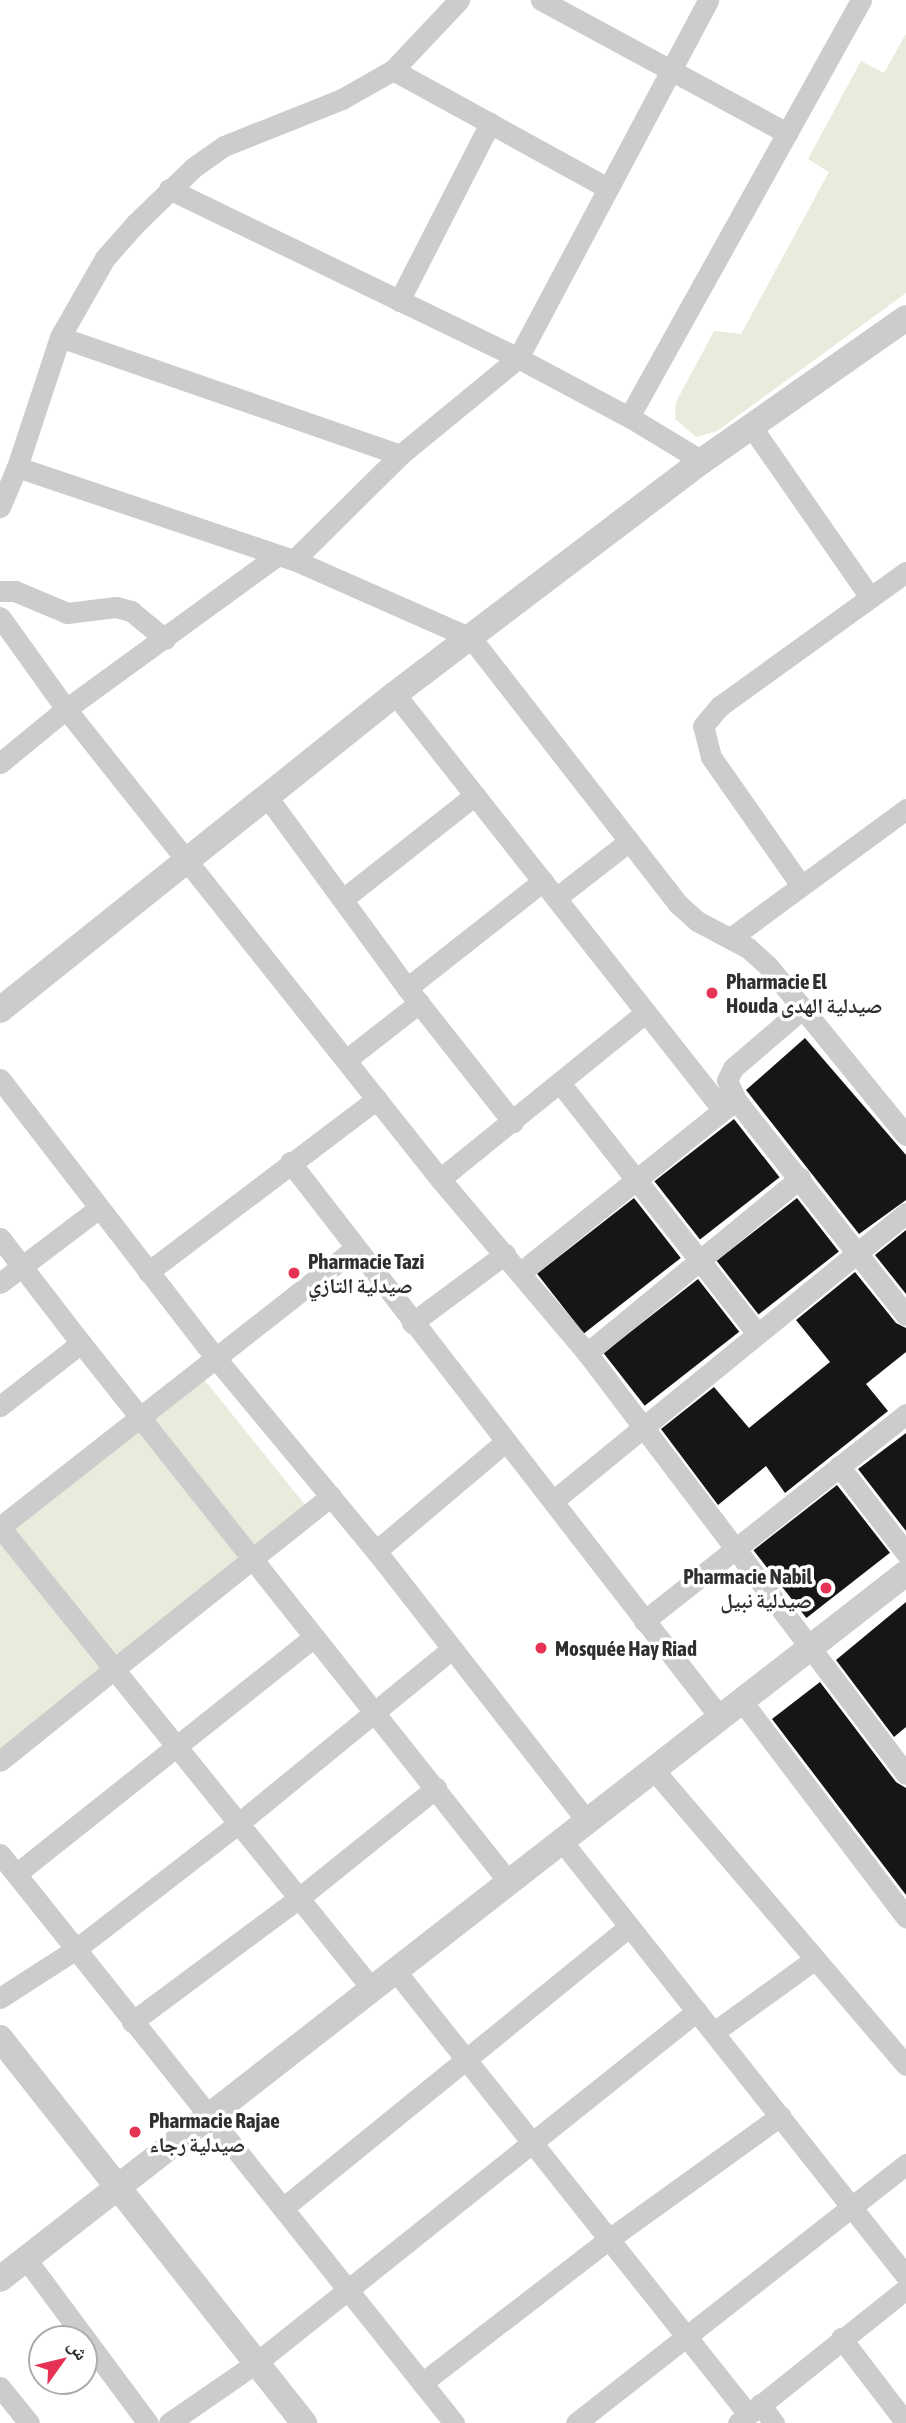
<!DOCTYPE html>
<meta charset="utf-8">
<style>
body{margin:0}
#map{position:relative;width:906px;height:2423px;overflow:hidden;background:#fff;font-family:"Asap Condensed","Noto Naskh Arabic",sans-serif}
div>[style]{position:absolute}
.green>*{inset:0;background:#e7ecdd}
.building>*{inset:0;background:#161616;transform-origin:0 0}
.minor>*{height:21px;margin:-10.5px;padding:0 10.5px;transform-origin:10.5px;border-radius:10.5px;background:#ccc}
.tertiary>*{height:26px;margin:-13px;padding:0 13px;transform-origin:13px;border-radius:13px;background:#ccc}
.dots>*{width:19px;height:19px;translate:-50% -50%;box-sizing:border-box;border:4px solid #fff;border-radius:50%}
span{translate:-50% -50%;white-space:nowrap;text-align:center;line-height:1.15;-webkit-text-stroke:7px #fff;paint-order:stroke}
.poi-label{font-size:21px;color:#2f2f2f;font-weight:700}
.left{translate:0 -50%;text-align:left}
.right{translate:-100% -50%;text-align:right}
.north{position:absolute;left:28px;top:2325px;width:70px;height:70px;box-sizing:border-box;background:#fff;border:2px solid #acacac;border-radius:50%;rotate:56deg;font-size:19px;font-weight:700;line-height:28px;text-align:center;color:#2f2f2f}
.north::after{content:'';display:block;margin:auto;width:24px;height:32px;background:#e53255;clip-path:polygon(50% 0,100% 100%,50% 72%,0 100%)}
</style>
<div id="map">
<div class="green">
<i style="clip-path:polygon(906px 34px,906px 293px,717px 431px,696px 437px,675px 419px,676px 402px,714px 331px,741px 334px,829px 172px,808px 159px,861px 61px,884px 73px)"></i>
<i style="clip-path:polygon(203px 1378px,310px 1511px,0 1760px,0 1537px)"></i>
</div>
<div class="building">
<i style="clip-path:polygon(805px 1038px,906px 1155px,906px 1200px,859px 1234px,746px 1090px)"></i>
<i style="left:734px;top:1119px;width:74px;height:101px;rotate:52deg"></i>
<i style="left:634px;top:1198px;width:76px;height:123px;rotate:52deg"></i>
<i style="left:797px;top:1198px;width:68px;height:102px;rotate:52deg"></i>
<i style="clip-path:polygon(906px 1230px,906px 1294px,875px 1255px)"></i>
<i style="clip-path:polygon(855px 1272px,896px 1323px,906px 1328px,906px 1352px,866px 1384px,888px 1411px,785px 1493px,766px 1466px,718px 1505px,661px 1429px,714px 1387px,749px 1428px,830px 1362px,796px 1320px)"></i>
<i style="left:698px;top:1279px;width:67px;height:120px;rotate:52deg"></i>
<i style="clip-path:polygon(906px 1433px,906px 1531px,858px 1469px)"></i>
<i style="left:837px;top:1485px;width:86px;height:106px;rotate:52deg"></i>
<i style="clip-path:polygon(906px 1602px,906px 1727px,894px 1737px,836px 1660px)"></i>
<i style="clip-path:polygon(820px 1682px,896px 1782px,906px 1788px,906px 1895px,772px 1719px)"></i>
</div>
<div class="minor">
<i style="left:459px;top:0;width:96px;rotate:133.3deg"></i>
<i style="left:393px;top:70px;width:59px;rotate:150.4deg"></i>
<i style="left:342px;top:99px;width:127px;rotate:158.3deg"></i>
<i style="left:224px;top:146px;width:38px;rotate:145deg"></i>
<i style="left:193px;top:168px;width:79px;rotate:136deg"></i>
<i style="left:136px;top:223px;width:47px;rotate:131.5deg"></i>
<i style="left:105px;top:258px;width:91px;rotate:119.7deg"></i>
<i style="left:60px;top:337px;width:137px;rotate:108.3deg"></i>
<i style="left:17px;top:467px;width:292px;rotate:18.6deg"></i>
<i style="left:294px;top:560px;width:193px;rotate:23.8deg"></i>
<i style="left:471px;top:638px;width:336px;rotate:52.1deg"></i>
<i style="left:677px;top:903px;width:27px;rotate:42deg"></i>
<i style="left:697px;top:921px;width:58px;rotate:27.9deg"></i>
<i style="left:748px;top:948px;width:27px;rotate:42deg"></i>
<i style="left:768px;top:966px;width:218px;rotate:50.8deg"></i>
<i style="left:541px;top:0;width:280px;rotate:28.4deg"></i>
<i style="left:393px;top:70px;width:245px;rotate:28.8deg"></i>
<i style="left:169px;top:189px;width:388px;rotate:25.8deg"></i>
<i style="left:518px;top:358px;width:126px;rotate:28deg"></i>
<i style="left:399px;top:301px;width:200px;rotate:-62.9deg"></i>
<i style="left:60px;top:337px;width:360px;rotate:19.1deg"></i>
<i style="left:400px;top:455px;width:153px;rotate:-39.4deg"></i>
<i style="left:518px;top:358px;width:405px;rotate:-62deg"></i>
<i style="left:751px;top:426px;width:208px;rotate:55.2deg"></i>
<i style="left:702px;top:461px;width:85px;rotate:-148.9deg"></i>
<i style="left:629px;top:417px;width:477px;rotate:-60.9deg"></i>
<i style="left:0;top:507px;width:43px;rotate:-67deg"></i>
<i style="left:294px;top:560px;width:149px;rotate:-44.7deg"></i>
<i style="left:0;top:591px;width:15px"></i>
<i style="left:15px;top:591px;width:56px;rotate:22.9deg"></i>
<i style="left:67px;top:613px;width:49px;rotate:-7deg"></i>
<i style="left:116px;top:607px;width:16px;rotate:15deg"></i>
<i style="left:131px;top:611px;width:44px;rotate:39.5deg"></i>
<i style="left:0;top:617px;width:113px;rotate:54.3deg"></i>
<i style="left:66px;top:709px;width:601px;rotate:51.49deg"></i>
<i style="left:440px;top:1179px;width:228px;rotate:49.8deg"></i>
<i style="left:587px;top:1353px;width:528px;rotate:52.85deg"></i>
<i style="left:395px;top:694px;width:528px;rotate:51.76deg"></i>
<i style="left:0;top:763px;width:85px;rotate:-39.3deg"></i>
<i style="left:66px;top:709px;width:262px;rotate:-36deg"></i>
<i style="left:268px;top:798px;width:235px;rotate:53.8deg"></i>
<i style="left:407px;top:988px;width:171px;rotate:51.7deg"></i>
<i style="left:800px;top:884px;width:155px;rotate:-125deg"></i>
<i style="left:711px;top:757px;width:32px;rotate:-104deg"></i>
<i style="left:703px;top:726px;width:26px;rotate:-50deg"></i>
<i style="left:720px;top:706px;width:229px;rotate:-35.8deg"></i>
<i style="left:556px;top:898px;width:91px;rotate:-37.9deg"></i>
<i style="left:343px;top:899px;width:168px;rotate:-38.2deg"></i>
<i style="left:732px;top:937px;width:216px;rotate:-36.3deg"></i>
<i style="left:407px;top:988px;width:173px;rotate:-38.2deg"></i>
<i style="left:346px;top:1060px;width:93px;rotate:-38deg"></i>
<i style="left:0;top:1079px;width:350px;rotate:52.3deg"></i>
<i style="left:214px;top:1356px;width:254px;rotate:50.3deg"></i>
<i style="left:376px;top:1551px;width:343px;rotate:52deg"></i>
<i style="left:560px;top:1083px;width:318px;rotate:51.8deg"></i>
<i style="left:736px;top:1100px;width:274px;rotate:51.7deg"></i>
<i style="left:290px;top:1162px;width:701px;rotate:52.25deg"></i>
<i style="left:440px;top:1179px;width:264px;rotate:-39deg"></i>
<i style="left:0;top:1238px;width:133px;rotate:52.4deg"></i>
<i style="left:81px;top:1343px;width:103px;rotate:142.1deg"></i>
<i style="left:148px;top:1272px;width:287px;rotate:-37.1deg"></i>
<i style="left:521px;top:1272px;width:275px;rotate:-38.7deg"></i>
<i style="left:736px;top:1100px;width:22px;rotate:-114deg"></i>
<i style="left:727px;top:1080px;width:13px;rotate:-63deg"></i>
<i style="left:733px;top:1068px;width:92px;rotate:-40.6deg"></i>
<i style="left:0;top:1283px;width:124px;rotate:-37.1deg"></i>
<i style="left:412px;top:1323px;width:116px;rotate:-36.6deg"></i>
<i style="left:81px;top:1343px;width:687px;rotate:51.56deg"></i>
<i style="left:587px;top:1353px;width:276px;rotate:-39.4deg"></i>
<i style="left:839px;top:1466px;width:110px;rotate:52.4deg"></i>
<i style="left:331px;top:1496px;width:278px;rotate:141.4deg"></i>
<i style="left:114px;top:1669px;width:409px;rotate:51.1deg"></i>
<i style="left:553px;top:1501px;width:456px;rotate:-39.2deg"></i>
<i style="left:0;top:1527px;width:450px;rotate:-38.1deg"></i>
<i style="left:0;top:1527px;width:182px;rotate:51.2deg"></i>
<i style="left:114px;top:1669px;width:146px;rotate:141.1deg"></i>
<i style="left:376px;top:1551px;width:170px;rotate:-40.2deg"></i>
<i style="left:644px;top:1621px;width:334px;rotate:-38.3deg"></i>
<i style="left:741px;top:1700px;width:273px;rotate:52.8deg"></i>
<i style="left:653px;top:1769px;width:389px;rotate:49.5deg"></i>
<i style="left:561px;top:1840px;width:556px;rotate:51.65deg"></i>
<i style="left:0;top:1854px;width:728px;rotate:51.41deg"></i>
<i style="left:16px;top:1874px;width:381px;rotate:-38.5deg"></i>
<i style="left:394px;top:1969px;width:569px;rotate:51.5deg"></i>
<i style="left:0;top:1998px;width:90px;rotate:-32.8deg"></i>
<i style="left:76px;top:1949px;width:206px;rotate:-37.7deg"></i>
<i style="left:239px;top:1823px;width:273px;rotate:-39.3deg"></i>
<i style="left:132px;top:2022px;width:208px;rotate:-36.6deg"></i>
<i style="left:299px;top:1898px;width:176px;rotate:-38.8deg"></i>
<i style="left:714px;top:2032px;width:123px;rotate:-35.8deg"></i>
<i style="left:283px;top:2208px;width:446px;rotate:-39.1deg"></i>
<i style="left:26px;top:2259px;width:204px;rotate:53.4deg"></i>
<i style="left:841px;top:2338px;width:107px;rotate:52.6deg"></i>
<i style="left:422px;top:2383px;width:236px;rotate:-37.6deg"></i>
<i style="left:609px;top:2239px;width:211px;rotate:-35.7deg"></i>
<i style="left:0;top:2387px;width:46px;rotate:51.1deg"></i>
<i style="left:760px;top:2404px;width:24px;rotate:54deg"></i>
<i style="left:169px;top:2423px;width:106px;rotate:-34.6deg"></i>
<i style="left:256px;top:2363px;width:564px;rotate:-38.6deg"></i>
<i style="left:576px;top:2423px;width:420px;rotate:-38.1deg"></i>
<i style="left:738px;top:2423px;width:215px;rotate:-38.6deg"></i>
</div>
<div class="tertiary">
<i style="left:0;top:1010px;width:506px;rotate:-38.66deg"></i>
<i style="left:395px;top:694px;width:385px;rotate:-37.2deg"></i>
<i style="left:702px;top:461px;width:249px;rotate:-35deg"></i>
<i style="left:0;top:2038px;width:491px;rotate:51.7deg"></i>
<i style="left:0;top:2279px;width:1149px;rotate:-37.93deg"></i>
</div>
<div class="dots">
<i style="left:712px;top:993px;background:#e53255"></i>
<i style="left:294px;top:1273px;background:#e53255"></i>
<i style="left:826px;top:1588px;background:#e53255"></i>
<i style="left:541px;top:1648px;background:#e53255"></i>
<i style="left:135px;top:2132px;background:#e53255"></i>
</div>
<div class="poi-label">
<span class="left" style="left:726px;top:993px">Pharmacie El<br>Houda صيدلية الهدى</span>
<span class="left" style="left:308px;top:1273px">Pharmacie Tazi<br>صيدلية التازي</span>
<span class="right" style="left:812px;top:1588px">Pharmacie Nabil<br>صيدلية نبيل</span>
<span class="left" style="left:555px;top:1648px">Mosquée Hay Riad</span>
<span class="left" style="left:149px;top:2132px">Pharmacie Rajae<br>صيدلية رجاء</span>
</div>
<div class="north">ش</div>
</div>
